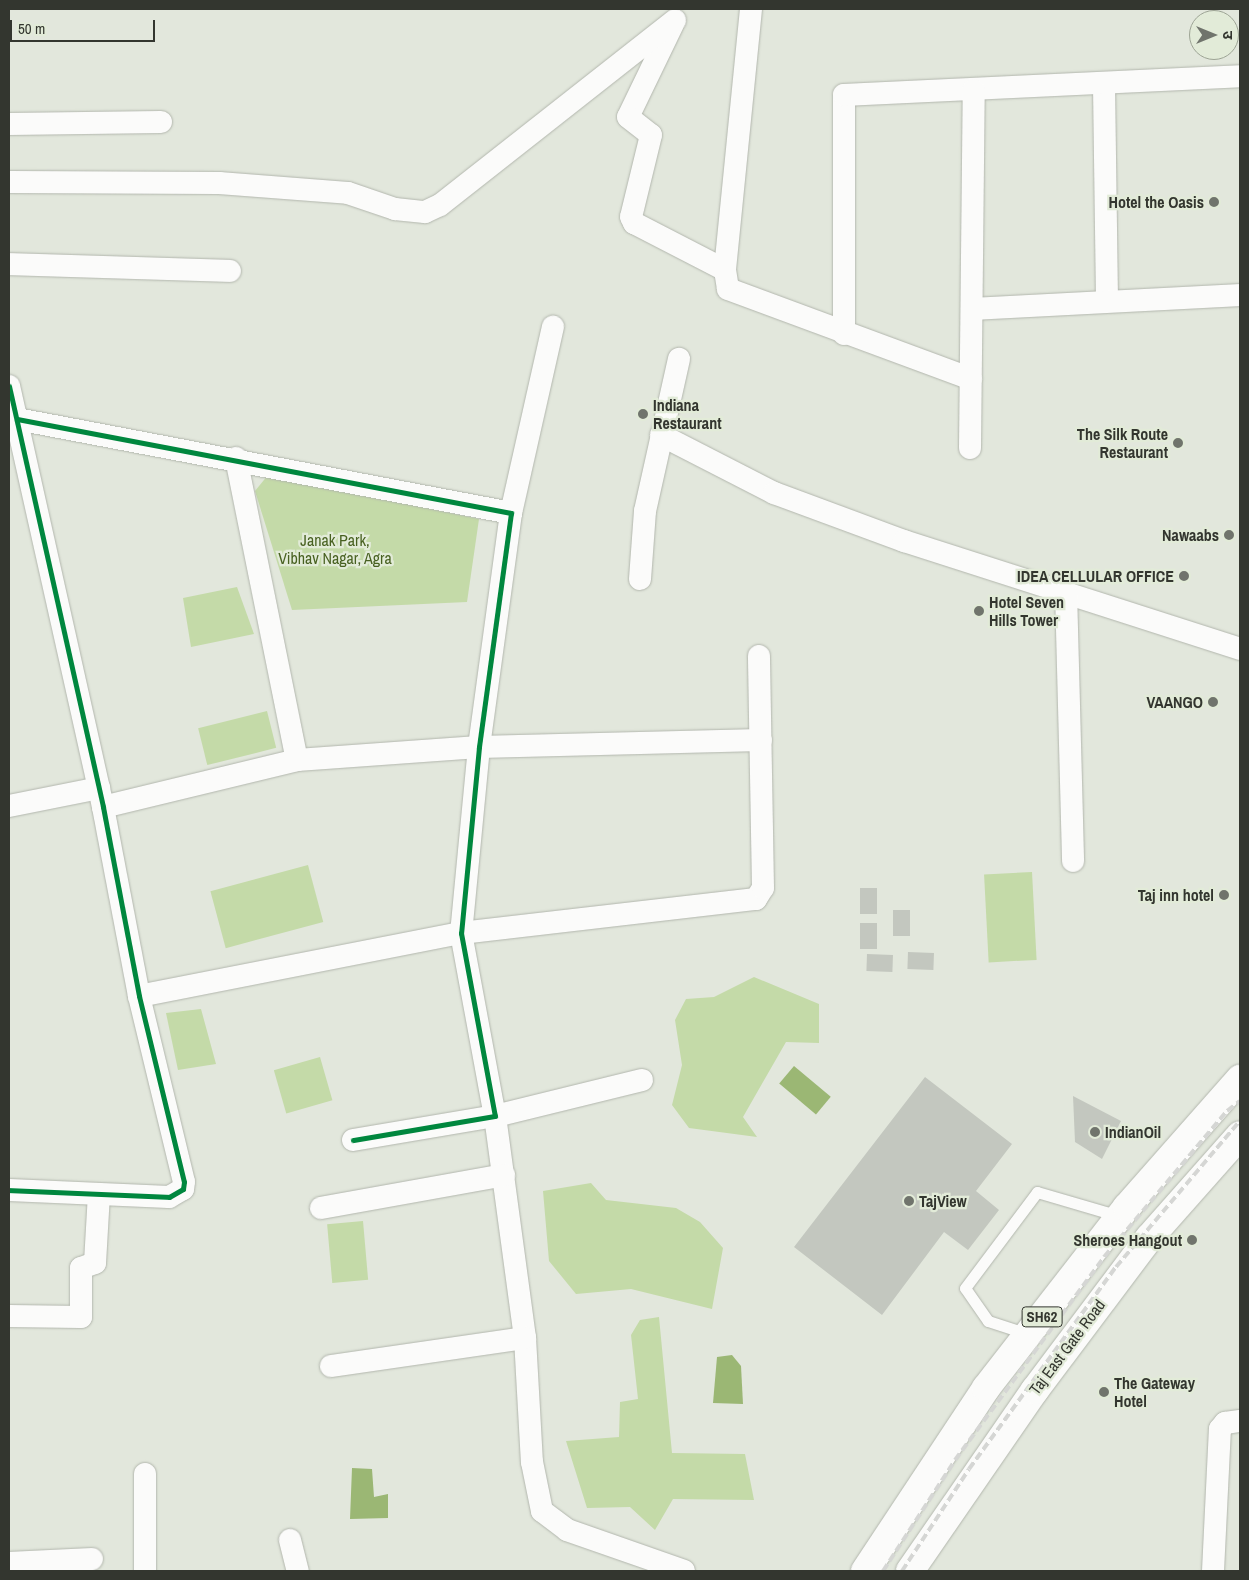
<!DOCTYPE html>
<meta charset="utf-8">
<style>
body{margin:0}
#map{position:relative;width:1249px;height:1580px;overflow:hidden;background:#e2e7dc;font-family:"Archivo Narrow","Noto Sans Devanagari",sans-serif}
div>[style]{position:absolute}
.green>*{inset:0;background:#c4daa8;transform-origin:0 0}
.water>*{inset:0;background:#9bb774;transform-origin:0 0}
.building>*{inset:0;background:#c3c7bf;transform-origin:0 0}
.roads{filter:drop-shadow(0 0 1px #b2b6ad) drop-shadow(0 0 1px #b2b6ad)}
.service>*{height:11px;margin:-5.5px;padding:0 5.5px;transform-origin:5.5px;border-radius:5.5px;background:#fbfbfa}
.minor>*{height:22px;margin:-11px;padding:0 11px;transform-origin:11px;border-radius:11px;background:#fbfbfa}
.primary>*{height:28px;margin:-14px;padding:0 14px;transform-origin:14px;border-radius:14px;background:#fbfbfa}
.rail>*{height:4px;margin-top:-2px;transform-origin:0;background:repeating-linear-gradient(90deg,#d5d6d4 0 8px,transparent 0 12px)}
.cycleway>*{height:5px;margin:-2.5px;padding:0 2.5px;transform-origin:2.5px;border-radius:2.5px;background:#00873e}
.dots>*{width:14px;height:14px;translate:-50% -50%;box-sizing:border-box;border:2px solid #e2ebd8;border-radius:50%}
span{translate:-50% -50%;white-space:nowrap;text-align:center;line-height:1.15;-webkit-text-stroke:4.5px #e2ebd8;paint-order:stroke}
.shield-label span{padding:1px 4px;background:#e2ebd8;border:1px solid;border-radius:4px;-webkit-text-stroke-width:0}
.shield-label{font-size:15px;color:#33362f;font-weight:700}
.poi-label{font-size:16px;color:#33362f;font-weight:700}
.right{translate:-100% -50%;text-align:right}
.left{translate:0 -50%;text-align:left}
.park-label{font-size:16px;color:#486121}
.street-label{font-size:16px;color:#33362f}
.frame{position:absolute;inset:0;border:10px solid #33362f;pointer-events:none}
.north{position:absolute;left:1189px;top:10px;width:50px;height:50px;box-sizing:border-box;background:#e2ebd8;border:1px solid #9ca394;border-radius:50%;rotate:90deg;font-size:14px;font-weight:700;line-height:20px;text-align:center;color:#33362f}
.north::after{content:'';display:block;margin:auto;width:18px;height:22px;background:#70746c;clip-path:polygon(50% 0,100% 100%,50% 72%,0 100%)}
.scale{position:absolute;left:10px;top:20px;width:145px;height:22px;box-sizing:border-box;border:2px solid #33362f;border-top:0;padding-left:6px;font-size:15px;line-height:18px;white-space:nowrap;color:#33362f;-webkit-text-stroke:4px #e2ebd8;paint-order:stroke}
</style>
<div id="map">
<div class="green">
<i style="clip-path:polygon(268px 475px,479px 519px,467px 602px,292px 610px,255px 491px)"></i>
<i style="clip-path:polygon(237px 587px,254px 634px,191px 647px,183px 598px)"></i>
<i style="left:267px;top:711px;width:38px;height:71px;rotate:76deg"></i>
<i style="left:308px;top:865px;width:59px;height:101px;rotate:75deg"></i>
<i style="left:1032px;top:872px;width:88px;height:48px;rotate:87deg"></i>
<i style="clip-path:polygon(754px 977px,819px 1004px,819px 1043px,786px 1042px,743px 1117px,757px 1137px,689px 1128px,672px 1105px,682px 1065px,675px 1020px,686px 999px,714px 997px)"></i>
<i style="clip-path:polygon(201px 1009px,216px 1064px,178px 1070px,166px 1013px)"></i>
<i style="left:320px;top:1057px;width:45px;height:48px;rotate:74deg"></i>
<i style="clip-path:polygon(591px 1183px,606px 1200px,676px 1208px,700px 1222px,723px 1248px,712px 1309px,631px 1289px,576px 1294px,549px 1261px,543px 1191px)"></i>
<i style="left:363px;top:1221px;width:59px;height:36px;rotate:85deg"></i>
<i style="clip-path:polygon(659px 1317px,672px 1453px,745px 1454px,754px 1500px,673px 1499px,655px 1530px,630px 1507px,587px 1508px,566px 1441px,619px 1437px,620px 1402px,638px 1399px,631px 1335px,640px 1320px)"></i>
</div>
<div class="water">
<i style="left:794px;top:1066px;width:48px;height:23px;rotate:40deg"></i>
<i style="clip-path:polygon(732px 1355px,741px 1366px,743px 1404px,713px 1403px,717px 1357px)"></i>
<i style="clip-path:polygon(352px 1468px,372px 1469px,374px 1497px,388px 1494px,388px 1518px,350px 1519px)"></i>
</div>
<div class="building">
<i style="left:860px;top:888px;width:17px;height:26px"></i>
<i style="left:893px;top:910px;width:17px;height:26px"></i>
<i style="left:860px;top:923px;width:17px;height:26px"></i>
<i style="left:908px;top:952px;width:26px;height:17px;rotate:2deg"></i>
<i style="left:867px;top:954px;width:26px;height:17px;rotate:2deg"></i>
<i style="clip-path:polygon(925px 1077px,1012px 1144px,976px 1191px,999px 1210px,968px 1250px,944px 1232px,882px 1315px,794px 1247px)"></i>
<i style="clip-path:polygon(1073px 1096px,1121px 1121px,1102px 1159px,1075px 1142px)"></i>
</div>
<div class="roads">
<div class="service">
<i style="left:1028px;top:1334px;width:42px;rotate:-162deg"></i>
<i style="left:988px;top:1321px;width:40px;rotate:-124.9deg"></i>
<i style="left:965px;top:1288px;width:120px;rotate:-53.1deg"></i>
<i style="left:1037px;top:1192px;width:85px;rotate:16.3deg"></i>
</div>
<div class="minor">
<i style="left:751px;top:9px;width:262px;rotate:95.7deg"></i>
<i style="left:725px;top:270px;width:19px;rotate:81deg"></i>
<i style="left:728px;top:289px;width:259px;rotate:20.3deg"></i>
<i style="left:673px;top:24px;width:103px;rotate:115.8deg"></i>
<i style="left:628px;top:117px;width:29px;rotate:38deg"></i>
<i style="left:651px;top:135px;width:84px;rotate:103.7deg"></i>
<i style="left:631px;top:217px;width:7px;rotate:63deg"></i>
<i style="left:634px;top:223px;width:102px;rotate:27.3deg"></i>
<i style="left:1104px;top:85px;width:215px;rotate:89.2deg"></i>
<i style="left:9px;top:124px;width:152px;rotate:-0.8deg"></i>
<i style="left:9px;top:182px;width:210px;rotate:0.3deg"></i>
<i style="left:219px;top:183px;width:129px;rotate:4.4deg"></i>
<i style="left:348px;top:193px;width:50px;rotate:18.8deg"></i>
<i style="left:395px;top:209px;width:30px;rotate:6deg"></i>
<i style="left:425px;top:212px;width:17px;rotate:-25deg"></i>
<i style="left:440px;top:205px;width:299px;rotate:-38.2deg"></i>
<i style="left:9px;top:264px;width:221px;rotate:1.8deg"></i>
<i style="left:973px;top:309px;width:267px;rotate:-3deg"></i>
<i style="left:844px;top:334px;width:239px;rotate:-90deg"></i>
<i style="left:844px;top:95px;width:396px;rotate:-2.7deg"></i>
<i style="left:9px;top:386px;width:431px;rotate:77.4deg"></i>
<i style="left:103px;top:807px;width:192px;rotate:79.2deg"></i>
<i style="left:139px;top:996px;width:191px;rotate:76.4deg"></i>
<i style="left:184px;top:1182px;width:7px;rotate:98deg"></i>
<i style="left:183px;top:1189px;width:16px;rotate:150deg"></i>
<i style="left:169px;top:1197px;width:160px;rotate:-177.5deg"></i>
<i style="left:17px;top:419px;width:503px;rotate:10.77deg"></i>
<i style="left:511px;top:513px;width:236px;rotate:97.8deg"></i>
<i style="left:479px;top:747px;width:187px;rotate:95.5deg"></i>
<i style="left:461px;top:933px;width:186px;rotate:79.5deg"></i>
<i style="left:495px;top:1116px;width:144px;rotate:170.4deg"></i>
<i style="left:661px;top:435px;width:127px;rotate:27.2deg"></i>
<i style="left:774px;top:493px;width:139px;rotate:20.3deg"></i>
<i style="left:904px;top:541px;width:353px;rotate:17.8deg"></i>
<i style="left:970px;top:448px;width:358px;rotate:-89.4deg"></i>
<i style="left:236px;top:458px;width:308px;rotate:78.6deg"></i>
<i style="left:511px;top:513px;width:191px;rotate:-77.3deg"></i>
<i style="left:640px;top:579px;width:68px;rotate:-85.8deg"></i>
<i style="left:645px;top:511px;width:156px;rotate:-77.4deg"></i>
<i style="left:1066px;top:591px;width:270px;rotate:88.5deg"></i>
<i style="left:9px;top:806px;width:92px;rotate:-11.3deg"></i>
<i style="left:103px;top:807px;width:200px;rotate:-13.6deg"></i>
<i style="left:297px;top:760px;width:182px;rotate:-4.1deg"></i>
<i style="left:479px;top:747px;width:282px;rotate:-1.4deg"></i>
<i style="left:139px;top:996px;width:328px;rotate:-11.1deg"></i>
<i style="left:461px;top:933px;width:297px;rotate:-6.6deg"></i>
<i style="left:756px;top:899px;width:13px;rotate:-58deg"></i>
<i style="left:763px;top:888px;width:232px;rotate:-91deg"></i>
<i style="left:642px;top:1080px;width:151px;rotate:166.2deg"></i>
<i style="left:495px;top:1116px;width:224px;rotate:82.3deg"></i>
<i style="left:525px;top:1338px;width:124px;rotate:86.8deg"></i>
<i style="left:532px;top:1462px;width:50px;rotate:78.5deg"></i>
<i style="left:542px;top:1511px;width:31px;rotate:37deg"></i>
<i style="left:567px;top:1530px;width:124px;rotate:19.3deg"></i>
<i style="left:321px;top:1208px;width:186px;rotate:-10.2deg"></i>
<i style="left:9px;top:1316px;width:72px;rotate:0.8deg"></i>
<i style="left:81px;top:1317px;width:49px;rotate:-90deg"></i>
<i style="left:81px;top:1268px;width:15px;rotate:-20deg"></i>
<i style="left:95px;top:1263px;width:69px;rotate:-86.7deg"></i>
<i style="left:331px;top:1366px;width:196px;rotate:-8.2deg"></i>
<i style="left:145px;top:1474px;width:97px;rotate:90deg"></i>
<i style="left:290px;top:1540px;width:32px;rotate:76deg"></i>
<i style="left:9px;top:1563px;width:83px;rotate:-2.8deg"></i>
<i style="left:1213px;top:1571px;width:142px;rotate:-87.2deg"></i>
<i style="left:1220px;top:1429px;width:8px;rotate:-50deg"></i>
<i style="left:1225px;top:1423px;width:15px;rotate:-8deg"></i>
</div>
<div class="primary">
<i style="left:865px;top:1571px;width:219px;rotate:-56.5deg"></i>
<i style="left:986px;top:1388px;width:229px;rotate:-52.1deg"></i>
<i style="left:1127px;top:1207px;width:171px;rotate:-48.6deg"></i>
<i style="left:910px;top:1571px;width:220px;rotate:-55.4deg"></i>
<i style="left:1035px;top:1390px;width:190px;rotate:-53.1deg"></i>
<i style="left:1149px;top:1238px;width:137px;rotate:-48.5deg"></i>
</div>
</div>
<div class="rail">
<i style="left:883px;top:1571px;width:132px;rotate:-57deg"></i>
<i style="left:955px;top:1460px;width:252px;rotate:-53.7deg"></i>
<i style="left:1104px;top:1257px;width:191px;rotate:-49.9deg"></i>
<i style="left:1227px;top:1111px;width:16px;rotate:-38deg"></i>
<i style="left:902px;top:1571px;width:122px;rotate:-56.7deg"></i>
<i style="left:969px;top:1469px;width:250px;rotate:-54deg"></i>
<i style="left:1116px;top:1267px;width:192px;rotate:-49.7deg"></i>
</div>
<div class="cycleway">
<i style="left:9px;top:386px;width:431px;rotate:77.4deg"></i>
<i style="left:103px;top:807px;width:192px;rotate:79.2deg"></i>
<i style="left:139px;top:996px;width:191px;rotate:76.4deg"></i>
<i style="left:184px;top:1182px;width:7px;rotate:98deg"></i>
<i style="left:183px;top:1189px;width:16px;rotate:150deg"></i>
<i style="left:169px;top:1197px;width:160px;rotate:-177.5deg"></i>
<i style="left:17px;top:419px;width:503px;rotate:10.77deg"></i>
<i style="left:511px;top:513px;width:236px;rotate:97.8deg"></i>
<i style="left:479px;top:747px;width:187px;rotate:95.5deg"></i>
<i style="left:461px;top:933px;width:186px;rotate:79.5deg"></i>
<i style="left:495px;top:1116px;width:144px;rotate:170.4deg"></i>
</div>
<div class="dots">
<i style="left:1214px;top:202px;background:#70746c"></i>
<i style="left:643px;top:414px;background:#70746c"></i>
<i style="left:1178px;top:443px;background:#70746c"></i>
<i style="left:1229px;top:535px;background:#70746c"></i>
<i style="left:1184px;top:576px;background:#70746c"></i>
<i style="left:979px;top:611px;background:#70746c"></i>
<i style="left:1213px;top:702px;background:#70746c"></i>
<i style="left:1224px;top:895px;background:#70746c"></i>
<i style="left:1095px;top:1132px;background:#70746c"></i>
<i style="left:909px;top:1201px;background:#70746c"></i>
<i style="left:1192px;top:1240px;background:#70746c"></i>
<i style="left:1104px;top:1392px;background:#70746c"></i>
</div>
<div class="shield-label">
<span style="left:1042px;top:1317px">SH62</span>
</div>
<div class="poi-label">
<span class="right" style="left:1204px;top:202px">Hotel the Oasis</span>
<span class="left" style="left:653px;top:414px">Indiana<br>Restaurant</span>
<span class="right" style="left:1168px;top:443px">The Silk Route<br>Restaurant</span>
<span class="right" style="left:1219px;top:535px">Nawaabs</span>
<span class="right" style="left:1174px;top:576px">IDEA CELLULAR OFFICE</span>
<span class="left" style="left:989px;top:611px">Hotel Seven<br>Hills Tower</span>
<span class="right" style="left:1203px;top:702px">VAANGO</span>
<span class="right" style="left:1214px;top:895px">Taj inn hotel</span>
<span class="left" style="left:1105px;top:1132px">IndianOil</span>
<span class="left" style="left:919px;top:1201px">TajView</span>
<span class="right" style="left:1182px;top:1240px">Sheroes Hangout</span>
<span class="left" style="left:1114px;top:1392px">The Gateway<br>Hotel</span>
</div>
<div class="park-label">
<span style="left:335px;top:549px">Janak Park,<br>Vibhav Nagar, Agra</span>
</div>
<div class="street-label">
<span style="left:1067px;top:1347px;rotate:-53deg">Taj East Gate Road</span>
</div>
<div class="frame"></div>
<div class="north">उ</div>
<div class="scale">50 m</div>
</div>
